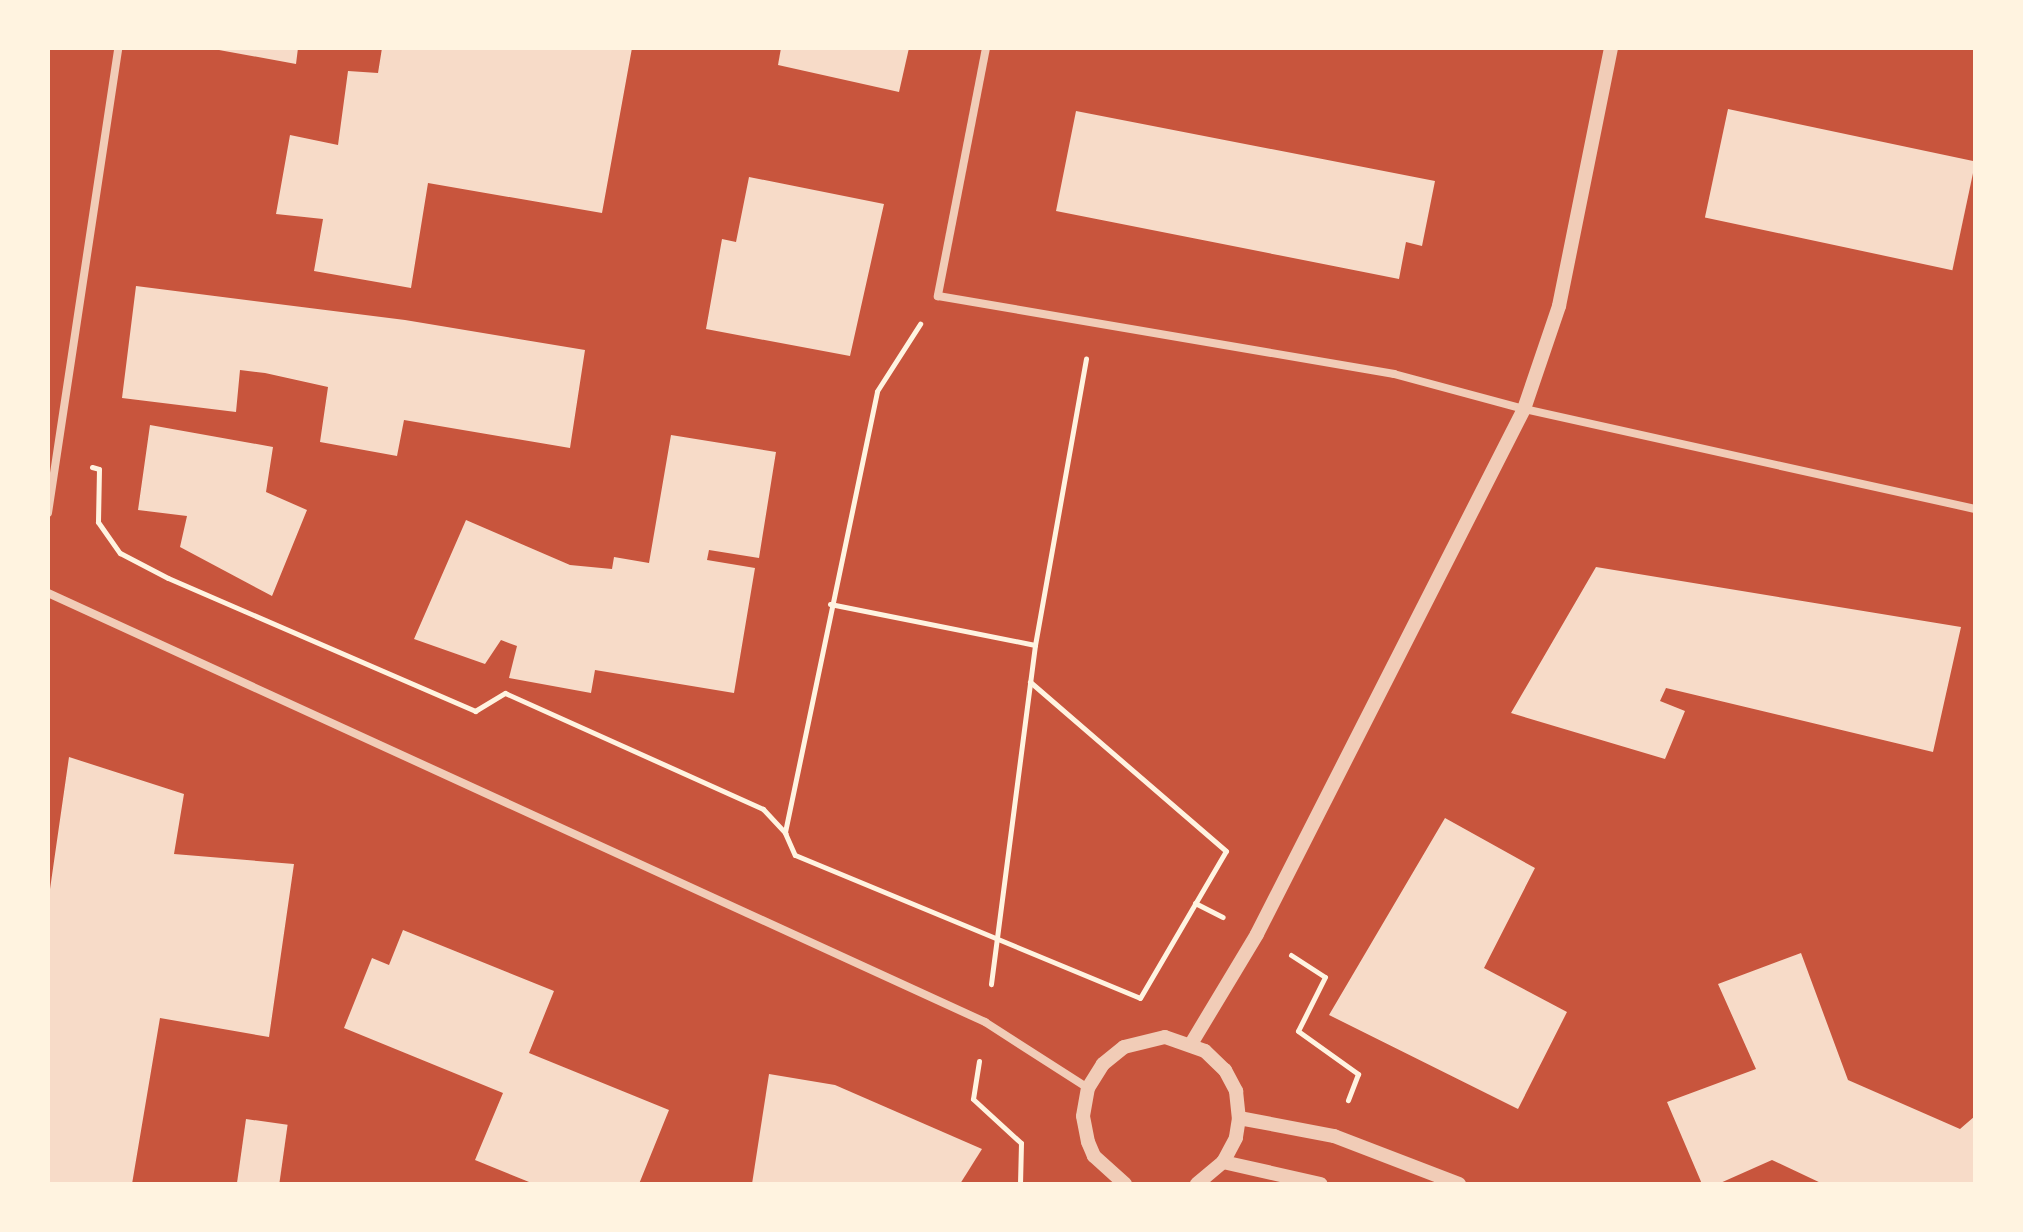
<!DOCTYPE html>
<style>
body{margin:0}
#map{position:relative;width:2023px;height:1232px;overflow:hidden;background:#c8553d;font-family:Montserrat,sans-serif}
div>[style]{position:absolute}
.building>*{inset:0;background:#f7dbc8;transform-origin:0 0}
.path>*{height:5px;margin:-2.5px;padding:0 2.5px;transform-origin:2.5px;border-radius:2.5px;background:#fff3e0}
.minor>*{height:8px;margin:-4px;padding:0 4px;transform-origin:4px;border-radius:4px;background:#f1ccb7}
.tertiary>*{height:14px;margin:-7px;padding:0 7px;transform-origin:7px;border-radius:7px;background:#f1ccb7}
span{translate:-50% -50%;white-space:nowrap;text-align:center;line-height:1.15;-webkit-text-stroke:6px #fff3e0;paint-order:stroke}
.frame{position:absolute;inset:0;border:50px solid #fff3e0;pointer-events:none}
</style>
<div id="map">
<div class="building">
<i style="clip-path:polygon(208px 48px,298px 48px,296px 64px)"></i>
<i style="clip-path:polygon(382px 48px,632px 48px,602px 213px,428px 183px,411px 288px,314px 271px,323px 219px,276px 214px,290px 135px,338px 145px,348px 71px,378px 73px)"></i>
<i style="clip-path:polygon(781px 48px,909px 48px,899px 92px,778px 65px)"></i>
<i style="left:1728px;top:109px;width:253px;height:111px;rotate:12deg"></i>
<i style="clip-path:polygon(1076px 111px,1435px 181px,1422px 246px,1406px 242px,1399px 279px,1056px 211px)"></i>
<i style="clip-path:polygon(749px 177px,884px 204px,850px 356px,706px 329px,722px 239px,736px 242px)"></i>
<i style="clip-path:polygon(136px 286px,405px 320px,585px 350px,570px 448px,404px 420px,397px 456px,320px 442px,328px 387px,265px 373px,240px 370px,236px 412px,122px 398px)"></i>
<i style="clip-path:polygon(150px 425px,273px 447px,266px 492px,307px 510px,272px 596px,180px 547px,187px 516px,138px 510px)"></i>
<i style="clip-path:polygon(671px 435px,776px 452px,759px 558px,709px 550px,707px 560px,755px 568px,734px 693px,595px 670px,591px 693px,509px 678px,517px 646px,501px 640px,485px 664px,414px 639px,466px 520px,570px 565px,612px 569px,614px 557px,649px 563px)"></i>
<i style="clip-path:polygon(1596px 567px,1961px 627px,1933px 752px,1666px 688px,1660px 701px,1685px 711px,1665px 759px,1511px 713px)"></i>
<i style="clip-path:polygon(69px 757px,184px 794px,174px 854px,294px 864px,269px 1037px,160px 1018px,132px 1184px,48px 1184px,48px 903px)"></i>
<i style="clip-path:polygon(1445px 818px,1535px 868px,1484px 968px,1567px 1012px,1518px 1109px,1329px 1015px)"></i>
<i style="clip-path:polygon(403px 930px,554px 991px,529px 1053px,669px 1110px,639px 1184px,534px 1184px,475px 1160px,503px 1093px,344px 1028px,372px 958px,389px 965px)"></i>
<i style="clip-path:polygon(1801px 953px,1848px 1080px,1960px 1129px,1975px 1116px,1975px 1184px,1823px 1184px,1772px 1160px,1718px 1184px,1702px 1184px,1667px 1102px,1756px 1069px,1718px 984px)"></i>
<i style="clip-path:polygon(769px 1074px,835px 1085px,982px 1149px,960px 1184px,752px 1184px)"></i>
<i style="left:246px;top:1119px;width:42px;height:66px;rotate:8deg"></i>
</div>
<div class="path">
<i style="left:92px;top:467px;width:7px;rotate:16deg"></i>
<i style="left:99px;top:469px;width:53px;rotate:91.1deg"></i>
<i style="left:98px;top:522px;width:38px;rotate:55deg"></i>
<i style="left:120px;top:553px;width:54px;rotate:27.5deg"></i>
<i style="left:168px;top:578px;width:335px;rotate:23.4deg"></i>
<i style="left:475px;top:711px;width:35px;rotate:-31deg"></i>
<i style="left:505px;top:693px;width:283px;rotate:24.2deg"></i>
<i style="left:763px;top:809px;width:33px;rotate:47deg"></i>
<i style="left:785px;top:833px;width:24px;rotate:66deg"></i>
<i style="left:795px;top:855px;width:373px;rotate:22.5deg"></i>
<i style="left:1140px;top:998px;width:170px;rotate:-59.7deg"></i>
<i style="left:1226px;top:851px;width:259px;rotate:-139.2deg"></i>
<i style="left:830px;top:604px;width:209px;rotate:11.3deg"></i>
<i style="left:1035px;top:645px;width:342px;rotate:97.4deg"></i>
<i style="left:1035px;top:645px;width:291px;rotate:-79.9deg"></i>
<i style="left:785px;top:832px;width:450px;rotate:-78.2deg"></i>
<i style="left:877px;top:391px;width:80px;rotate:-57.3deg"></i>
<i style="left:1195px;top:903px;width:31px;rotate:27deg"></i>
<i style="left:1291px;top:955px;width:40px;rotate:32.9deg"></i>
<i style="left:1325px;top:977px;width:60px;rotate:116.6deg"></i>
<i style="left:1298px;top:1031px;width:74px;rotate:35.6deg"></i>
<i style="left:1358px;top:1074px;width:28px;rotate:111deg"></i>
<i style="left:979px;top:1061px;width:38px;rotate:99deg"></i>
<i style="left:973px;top:1099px;width:65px;rotate:42.5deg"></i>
<i style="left:1021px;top:1143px;width:41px;rotate:91.4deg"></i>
</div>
<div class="minor">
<i style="left:986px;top:48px;width:253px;rotate:101deg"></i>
<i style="left:938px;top:296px;width:463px;rotate:9.7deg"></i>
<i style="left:1394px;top:374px;width:135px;rotate:15.1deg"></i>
<i style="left:1524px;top:409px;width:462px;rotate:12.5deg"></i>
<i style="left:48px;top:513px;width:470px;rotate:-81.4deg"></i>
<i style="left:48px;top:593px;width:1031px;rotate:24.6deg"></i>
<i style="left:985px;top:1022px;width:122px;rotate:32.7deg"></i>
</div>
<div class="tertiary">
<i style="left:1191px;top:1044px;width:128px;rotate:-59deg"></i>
<i style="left:1257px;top:934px;width:589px;rotate:-63.04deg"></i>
<i style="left:1524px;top:409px;width:109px;rotate:-71.2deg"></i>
<i style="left:1559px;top:306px;width:263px;rotate:-78.6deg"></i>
<i style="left:1239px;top:1118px;width:97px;rotate:10.7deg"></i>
<i style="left:1334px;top:1136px;width:134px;rotate:21deg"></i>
<i style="left:1223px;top:1162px;width:100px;rotate:12.7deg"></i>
<i style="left:1125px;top:1184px;width:42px;rotate:-137.9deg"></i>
<i style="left:1094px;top:1156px;width:15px;rotate:-113deg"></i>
<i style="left:1088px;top:1142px;width:26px;rotate:-101deg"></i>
<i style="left:1083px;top:1116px;width:28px;rotate:-80deg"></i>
<i style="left:1088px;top:1088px;width:28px;rotate:-58deg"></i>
<i style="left:1103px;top:1064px;width:27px;rotate:-39deg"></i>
<i style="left:1124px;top:1047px;width:42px;rotate:-13.7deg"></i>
<i style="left:1165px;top:1037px;width:42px;rotate:19.3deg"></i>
<i style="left:1205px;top:1051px;width:28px;rotate:44deg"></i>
<i style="left:1225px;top:1070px;width:24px;rotate:62deg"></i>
<i style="left:1236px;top:1091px;width:27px;rotate:84deg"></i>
<i style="left:1239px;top:1118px;width:20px;rotate:99deg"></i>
<i style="left:1236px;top:1138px;width:27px;rotate:118deg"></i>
<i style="left:1223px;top:1162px;width:34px;rotate:140deg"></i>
</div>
<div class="frame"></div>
</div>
